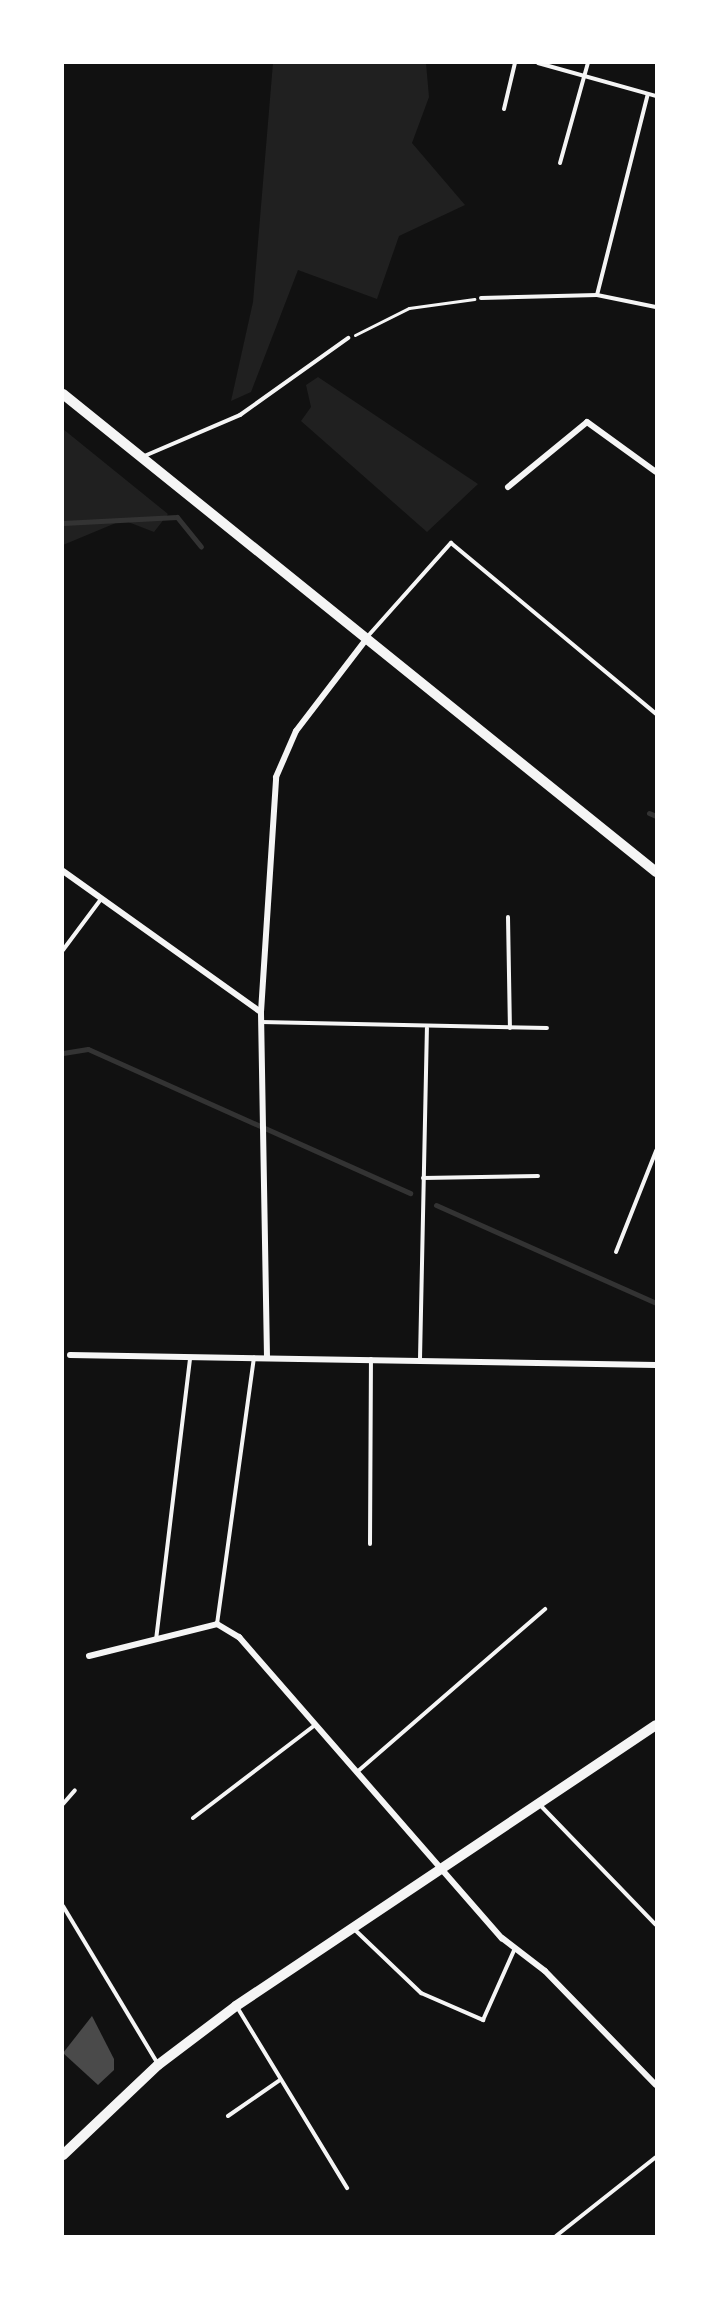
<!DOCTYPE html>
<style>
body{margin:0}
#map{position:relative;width:719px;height:2299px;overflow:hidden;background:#111;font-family:"Alegreya Sans",sans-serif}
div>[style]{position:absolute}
.green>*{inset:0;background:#202020}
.stream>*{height:5px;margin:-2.5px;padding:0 2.5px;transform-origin:2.5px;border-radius:2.5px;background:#333}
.building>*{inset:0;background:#4a4a4a}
.path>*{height:3px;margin:-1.5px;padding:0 1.5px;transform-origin:1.5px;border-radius:1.5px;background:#f5f5f5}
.service>*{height:4px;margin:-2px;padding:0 2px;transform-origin:2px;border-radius:2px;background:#f5f5f5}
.minor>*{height:6px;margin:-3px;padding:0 3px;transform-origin:3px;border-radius:3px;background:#f5f5f5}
.tertiary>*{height:10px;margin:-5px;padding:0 5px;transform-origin:5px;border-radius:5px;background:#f5f5f5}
span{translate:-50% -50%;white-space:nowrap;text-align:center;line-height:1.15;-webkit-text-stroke:4.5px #fff;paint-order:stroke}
.frame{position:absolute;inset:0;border:64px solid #fff;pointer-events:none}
</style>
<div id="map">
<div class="green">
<i style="clip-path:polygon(273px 63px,426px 63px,429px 97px,412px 143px,465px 205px,399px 236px,377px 299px,298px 270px,251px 392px,231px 401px,253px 302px)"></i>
<i style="clip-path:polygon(318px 377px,478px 484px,427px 532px,301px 421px,311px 407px,306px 385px)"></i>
<i style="clip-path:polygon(63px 429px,168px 514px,154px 532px,123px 520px,63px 545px)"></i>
</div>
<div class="stream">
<i style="left:63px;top:523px;width:114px;rotate:-3deg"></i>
<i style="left:177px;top:517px;width:38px;rotate:51deg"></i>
<i style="left:649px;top:813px;width:8px;rotate:23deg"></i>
<i style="left:63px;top:1053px;width:25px;rotate:-9deg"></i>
<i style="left:88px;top:1049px;width:353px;rotate:24.1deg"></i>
<i style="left:436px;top:1205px;width:241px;rotate:24deg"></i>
</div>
<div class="building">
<i style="clip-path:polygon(92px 2016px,114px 2059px,114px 2070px,98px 2085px,63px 2053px)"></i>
</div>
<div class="path">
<i style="left:355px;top:335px;width:60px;rotate:-26.6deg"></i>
<i style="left:409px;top:308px;width:66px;rotate:-7.9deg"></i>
</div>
<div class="service">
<i style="left:538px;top:63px;width:123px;rotate:15.6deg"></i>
<i style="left:504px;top:109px;width:47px;rotate:-76.6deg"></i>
<i style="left:560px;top:163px;width:104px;rotate:-74.4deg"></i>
<i style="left:597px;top:295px;width:207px;rotate:-75.8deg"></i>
<i style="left:481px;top:298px;width:116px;rotate:-1.5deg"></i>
<i style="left:597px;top:295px;width:60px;rotate:11.5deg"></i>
<i style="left:142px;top:457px;width:107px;rotate:-23.2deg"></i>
<i style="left:240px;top:415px;width:133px;rotate:-35.5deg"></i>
<i style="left:368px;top:636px;width:125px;rotate:-48.3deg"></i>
<i style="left:451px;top:543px;width:267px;rotate:39.8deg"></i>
<i style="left:508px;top:917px;width:111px;rotate:89deg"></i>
<i style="left:63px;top:950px;width:64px;rotate:-53.3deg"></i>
<i style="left:261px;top:1022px;width:286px;rotate:1.2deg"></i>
<i style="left:423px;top:1178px;width:115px;rotate:-1deg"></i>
<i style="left:616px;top:1252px;width:109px;rotate:-68.4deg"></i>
<i style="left:420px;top:1359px;width:331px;rotate:-88.8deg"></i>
<i style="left:370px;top:1544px;width:185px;rotate:-89.7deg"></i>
<i style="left:217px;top:1624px;width:269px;rotate:-82.1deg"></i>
<i style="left:156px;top:1640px;width:285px;rotate:-83.1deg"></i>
<i style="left:357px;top:1772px;width:249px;rotate:-40.9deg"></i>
<i style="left:63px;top:1804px;width:18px;rotate:-49deg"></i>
<i style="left:541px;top:1806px;width:165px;rotate:46deg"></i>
<i style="left:193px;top:1818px;width:153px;rotate:-37.3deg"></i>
<i style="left:63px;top:1906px;width:184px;rotate:59deg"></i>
<i style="left:354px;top:1929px;width:93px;rotate:43.7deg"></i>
<i style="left:421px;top:1993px;width:68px;rotate:23.5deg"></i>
<i style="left:483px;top:2020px;width:79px;rotate:-66deg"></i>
<i style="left:237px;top:2007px;width:212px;rotate:58.7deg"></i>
<i style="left:228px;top:2116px;width:63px;rotate:-34.7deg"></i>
<i style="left:556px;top:2236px;width:127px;rotate:-38.3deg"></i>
</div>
<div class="minor">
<i style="left:508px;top:487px;width:102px;rotate:-39.4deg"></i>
<i style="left:587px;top:422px;width:85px;rotate:35.9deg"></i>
<i style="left:63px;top:871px;width:243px;rotate:35.5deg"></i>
<i style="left:70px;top:1355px;width:586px;rotate:0.98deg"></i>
<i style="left:267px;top:1357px;width:345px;rotate:-91deg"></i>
<i style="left:261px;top:1012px;width:235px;rotate:-86.3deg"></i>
<i style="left:276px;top:777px;width:50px;rotate:-66.5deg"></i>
<i style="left:296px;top:731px;width:117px;rotate:-52.6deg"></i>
<i style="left:89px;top:1656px;width:132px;rotate:-14deg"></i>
<i style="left:217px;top:1624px;width:26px;rotate:31deg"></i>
<i style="left:239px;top:1637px;width:400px;rotate:48.9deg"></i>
<i style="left:502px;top:1938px;width:54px;rotate:37.5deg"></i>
<i style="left:545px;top:1971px;width:159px;rotate:45.8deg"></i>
</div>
<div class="tertiary">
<i style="left:63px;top:394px;width:762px;rotate:38.87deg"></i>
<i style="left:63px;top:2155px;width:131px;rotate:-43.5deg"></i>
<i style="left:158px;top:2065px;width:98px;rotate:-37.1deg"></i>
<i style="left:236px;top:2006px;width:505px;rotate:-33.78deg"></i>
</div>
<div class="frame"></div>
</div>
